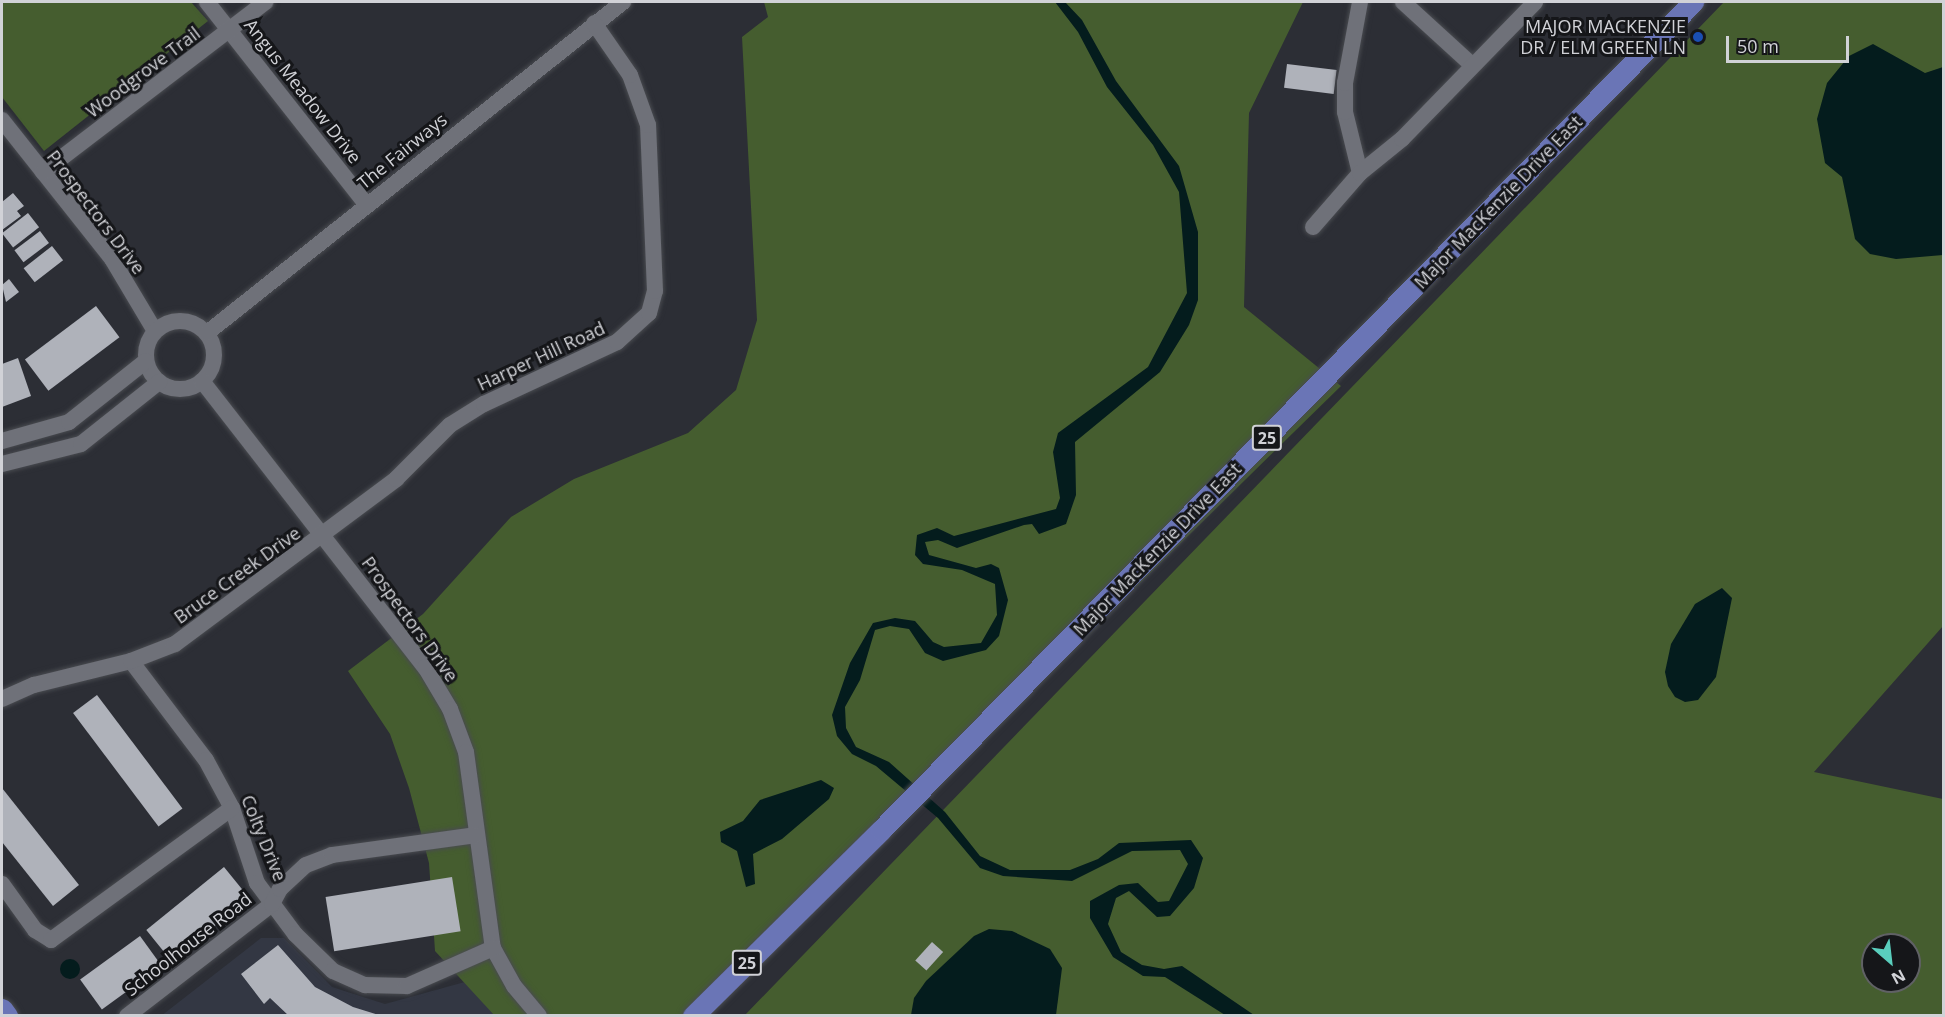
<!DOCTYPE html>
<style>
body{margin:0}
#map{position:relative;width:1945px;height:1017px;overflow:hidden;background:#2c2e35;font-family:"Open Sans",sans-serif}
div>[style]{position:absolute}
.built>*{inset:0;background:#333743}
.green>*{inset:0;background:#455d2f}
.water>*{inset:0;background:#041c1d}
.round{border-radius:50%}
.building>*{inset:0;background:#afb2ba;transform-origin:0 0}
.roads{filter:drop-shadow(0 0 2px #494b50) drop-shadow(0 0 2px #494b50)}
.minor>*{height:16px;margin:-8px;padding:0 8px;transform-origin:8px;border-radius:8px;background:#6f7179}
.minor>.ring{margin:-8px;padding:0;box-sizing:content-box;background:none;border:16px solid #6f7179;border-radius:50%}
.major>*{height:21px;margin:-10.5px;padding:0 10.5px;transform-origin:10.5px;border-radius:10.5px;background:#6a75b6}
.dots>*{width:16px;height:16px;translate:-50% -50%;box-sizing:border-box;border:3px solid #151619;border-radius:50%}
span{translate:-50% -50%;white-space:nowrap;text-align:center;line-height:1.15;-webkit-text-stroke:6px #151619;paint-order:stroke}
.shield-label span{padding:2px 4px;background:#151619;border:2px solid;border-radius:4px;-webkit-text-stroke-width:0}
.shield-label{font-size:16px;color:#d1d2d7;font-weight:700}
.poi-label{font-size:18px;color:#d1d2d7}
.right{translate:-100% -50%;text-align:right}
.street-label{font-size:18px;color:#d1d2d7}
.frame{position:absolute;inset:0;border:3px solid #d1d2d7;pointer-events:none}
.north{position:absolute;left:1861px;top:933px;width:60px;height:60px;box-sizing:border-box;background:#151619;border:2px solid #606165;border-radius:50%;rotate:152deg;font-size:16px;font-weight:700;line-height:24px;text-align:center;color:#d1d2d7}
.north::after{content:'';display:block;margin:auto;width:21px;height:27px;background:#5acebd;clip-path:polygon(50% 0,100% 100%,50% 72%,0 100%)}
.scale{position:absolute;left:1726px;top:36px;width:123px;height:27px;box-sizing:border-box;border:3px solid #d1d2d7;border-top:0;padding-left:8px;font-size:18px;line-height:21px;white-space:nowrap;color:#d1d2d7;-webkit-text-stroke:4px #151619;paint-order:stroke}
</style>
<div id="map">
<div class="built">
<i style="clip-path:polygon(261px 938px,284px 938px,332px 987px,385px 1004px,472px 980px,516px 1016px,161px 1016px)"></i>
</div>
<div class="green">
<i style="clip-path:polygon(2px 2px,191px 2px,208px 21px,44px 151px,2px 97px)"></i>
<i style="clip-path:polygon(764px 2px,1303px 2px,1249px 113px,1244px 307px,1341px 386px,699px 1015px,494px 1015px,435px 951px,429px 863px,409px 788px,390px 734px,348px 671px,423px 614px,511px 517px,574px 479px,688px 433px,736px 390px,757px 320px,742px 37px,768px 17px)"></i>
<i style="clip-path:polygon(evenodd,1724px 2px,1943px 2px,1943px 626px,1814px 772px,1943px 799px,1943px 1015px,744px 1016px,1724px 2px,1873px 945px,1909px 945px,1909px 981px,1873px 981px,1873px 945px)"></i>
</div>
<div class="water">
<i style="clip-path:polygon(1055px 2px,1065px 2px,1082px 20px,1116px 81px,1179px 166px,1198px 232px,1198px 300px,1189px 325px,1160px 372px,1075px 442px,1076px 495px,1066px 524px,1039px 534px,1032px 524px,1024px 525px,957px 548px,938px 540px,925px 542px,929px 555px,976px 568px,991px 564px,999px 568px,1008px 600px,999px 636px,986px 650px,943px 661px,925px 653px,909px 629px,890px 626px,875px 630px,860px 680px,845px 707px,846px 728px,856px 747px,889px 762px,945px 812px,980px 856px,1010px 870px,1070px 870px,1098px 859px,1119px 843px,1191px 840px,1203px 858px,1194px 888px,1170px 916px,1157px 917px,1129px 891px,1116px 898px,1108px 924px,1121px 952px,1142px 965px,1164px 969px,1182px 966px,1254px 1015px,1225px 1015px,1165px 977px,1143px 976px,1113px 957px,1090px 918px,1090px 901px,1119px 885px,1138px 883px,1158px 902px,1169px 901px,1188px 864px,1180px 850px,1132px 851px,1072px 881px,1003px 876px,980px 868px,938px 818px,876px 766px,852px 754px,837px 736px,832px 715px,850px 663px,873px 623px,895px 618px,915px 621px,933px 642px,944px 647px,981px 643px,997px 615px,995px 584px,962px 570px,923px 564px,915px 555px,917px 535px,937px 528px,954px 536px,1056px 509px,1060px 498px,1053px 452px,1058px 433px,1148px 367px,1187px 293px,1179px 192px,1153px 145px,1107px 87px,1078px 32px)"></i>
<i style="clip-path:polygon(1873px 44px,1925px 73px,1943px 67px,1943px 255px,1896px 259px,1870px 254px,1855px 239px,1842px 177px,1825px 163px,1817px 119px,1827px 83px,1849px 56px)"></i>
<i style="clip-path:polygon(1722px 588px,1732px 598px,1716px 677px,1698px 700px,1685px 702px,1675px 697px,1668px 686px,1665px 672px,1671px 644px,1695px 604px)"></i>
<i style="clip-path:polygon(821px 780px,834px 788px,829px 799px,782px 839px,753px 854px,755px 884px,746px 887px,737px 851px,721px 842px,720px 832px,743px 821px,760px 800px)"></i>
<i style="clip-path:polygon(989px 929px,1012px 931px,1050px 949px,1062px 968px,1056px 1015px,911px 1015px,914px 998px,926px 981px,974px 936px)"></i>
<i class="round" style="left:60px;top:959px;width:20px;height:20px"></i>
</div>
<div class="building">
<i style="left:1287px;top:64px;width:50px;height:24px;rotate:7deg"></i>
<i style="clip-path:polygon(13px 193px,24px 206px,17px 211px,21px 216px,2px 230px,2px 202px)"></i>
<i style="left:28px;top:213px;width:18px;height:33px;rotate:52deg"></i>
<i style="left:40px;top:231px;width:15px;height:32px;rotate:53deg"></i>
<i style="left:52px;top:246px;width:18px;height:36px;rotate:52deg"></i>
<i style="clip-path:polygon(9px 279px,19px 292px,6px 302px,2px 285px)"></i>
<i style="left:96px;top:306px;width:39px;height:89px;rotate:53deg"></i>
<i style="clip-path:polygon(18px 358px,31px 396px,2px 407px,2px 364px)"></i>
<i style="left:97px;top:695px;width:142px;height:30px;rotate:53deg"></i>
<i style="clip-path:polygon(2px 788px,79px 885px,53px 906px,2px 842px)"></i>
<i style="left:224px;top:867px;width:40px;height:100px;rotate:51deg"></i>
<i style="left:452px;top:877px;width:55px;height:128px;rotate:81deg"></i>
<i style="left:140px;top:936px;width:37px;height:74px;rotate:54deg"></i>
<i style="left:932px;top:942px;width:15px;height:25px;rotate:42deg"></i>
<i style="clip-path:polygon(278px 945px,315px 987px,353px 1007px,382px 1016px,289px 1016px,270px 998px,264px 1004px,241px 974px)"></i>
</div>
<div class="roads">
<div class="minor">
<i style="left:207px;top:2px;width:258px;rotate:51.8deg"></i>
<i style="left:1403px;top:2px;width:93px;rotate:42.4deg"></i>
<i style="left:2px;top:120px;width:177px;rotate:51.6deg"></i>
<i style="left:112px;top:259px;width:84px;rotate:59.2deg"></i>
<i style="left:43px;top:172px;width:280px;rotate:-37.4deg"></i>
<i style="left:1360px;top:173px;width:63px;rotate:-103.8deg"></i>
<i style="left:1345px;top:112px;width:29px;rotate:-90deg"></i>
<i style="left:1345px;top:83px;width:82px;rotate:-79.5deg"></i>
<i style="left:1313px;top:227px;width:72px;rotate:-49deg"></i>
<i style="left:1360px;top:173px;width:54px;rotate:-39deg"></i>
<i style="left:1402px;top:139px;width:191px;rotate:-45.8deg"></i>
<i class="ring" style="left:146px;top:321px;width:52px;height:52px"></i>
<i style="left:207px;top:333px;width:532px;rotate:-38.51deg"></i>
<i style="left:202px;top:381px;width:363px;rotate:52.1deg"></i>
<i style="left:425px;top:667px;width:49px;rotate:59.2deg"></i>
<i style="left:450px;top:709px;width:46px;rotate:69.6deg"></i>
<i style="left:466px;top:752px;width:198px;rotate:82.2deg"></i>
<i style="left:493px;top:948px;width:43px;rotate:61.1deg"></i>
<i style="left:514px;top:986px;width:39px;rotate:50deg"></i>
<i style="left:2px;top:441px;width:70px;rotate:-15.8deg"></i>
<i style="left:69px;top:422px;width:98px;rotate:-38.4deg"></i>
<i style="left:2px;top:464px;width:81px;rotate:-14.2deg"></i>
<i style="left:81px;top:444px;width:100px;rotate:-38.5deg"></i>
<i style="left:131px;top:661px;width:124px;rotate:52.9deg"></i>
<i style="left:206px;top:760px;width:55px;rotate:61.6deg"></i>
<i style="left:232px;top:808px;width:79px;rotate:71.6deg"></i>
<i style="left:257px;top:883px;width:64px;rotate:53.3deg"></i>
<i style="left:295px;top:934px;width:53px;rotate:44.2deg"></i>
<i style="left:333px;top:971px;width:35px;rotate:24deg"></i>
<i style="left:365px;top:985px;width:42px;rotate:1.4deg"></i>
<i style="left:407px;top:986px;width:94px;rotate:-23.8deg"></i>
<i style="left:2px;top:699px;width:35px;rotate:-24deg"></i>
<i style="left:34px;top:685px;width:100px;rotate:-13.9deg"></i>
<i style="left:131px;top:661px;width:47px;rotate:-21.1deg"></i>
<i style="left:175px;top:644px;width:276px;rotate:-36.7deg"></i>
<i style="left:396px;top:479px;width:76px;rotate:-45deg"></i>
<i style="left:450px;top:425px;width:40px;rotate:-32deg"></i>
<i style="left:484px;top:404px;width:147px;rotate:-25deg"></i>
<i style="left:617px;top:342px;width:43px;rotate:-42.2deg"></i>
<i style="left:649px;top:313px;width:23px;rotate:-75deg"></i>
<i style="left:655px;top:291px;width:166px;rotate:-92.4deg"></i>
<i style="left:648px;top:125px;width:53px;rotate:-109.8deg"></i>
<i style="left:630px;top:75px;width:63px;rotate:-124.7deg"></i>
<i style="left:2px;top:884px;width:57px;rotate:54.3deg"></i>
<i style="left:35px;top:930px;width:19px;rotate:32deg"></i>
<i style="left:51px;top:940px;width:224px;rotate:-36.1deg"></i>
<i style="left:127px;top:1016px;width:183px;rotate:-37.7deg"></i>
<i style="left:272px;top:904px;width:17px;rotate:-62deg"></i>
<i style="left:280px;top:889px;width:35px;rotate:-43deg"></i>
<i style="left:306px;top:865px;width:28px;rotate:-21deg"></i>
<i style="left:332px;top:855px;width:145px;rotate:-7.9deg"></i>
</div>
<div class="major">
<i style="left:2px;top:1009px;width:9px;rotate:54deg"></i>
<i style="left:693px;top:1016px;width:264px;rotate:-44.7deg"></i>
<i style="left:881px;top:830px;width:1160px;rotate:-45.56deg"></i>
</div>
</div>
<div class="dots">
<i style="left:1698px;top:37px;background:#1a4fb4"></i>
</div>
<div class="shield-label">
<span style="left:1267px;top:438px">25</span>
<span style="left:747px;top:963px">25</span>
</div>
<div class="poi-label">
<span class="right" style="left:1686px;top:37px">MAJOR MACKENZIE<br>DR / ELM GREEN LN</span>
</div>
<div class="street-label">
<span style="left:143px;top:72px;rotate:-37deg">Woodgrove Trail</span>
<span style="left:303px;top:91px;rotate:52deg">Angus Meadow Drive</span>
<span style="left:402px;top:151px;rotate:-39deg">The Fairways</span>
<span style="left:1498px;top:202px;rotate:-46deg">Major MacKenzie Drive East</span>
<span style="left:96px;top:212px;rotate:53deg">Prospectors Drive</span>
<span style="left:541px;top:356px;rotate:-25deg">Harper Hill Road</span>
<span style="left:1157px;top:549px;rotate:-46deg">Major MacKenzie Drive East</span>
<span style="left:237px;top:575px;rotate:-36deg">Bruce Creek Drive</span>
<span style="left:410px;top:619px;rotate:54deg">Prospectors Drive</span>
<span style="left:264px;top:838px;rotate:68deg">Colty Drive</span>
<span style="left:188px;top:944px;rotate:-38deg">Schoolhouse Road</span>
</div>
<div class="frame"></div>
<div class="north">N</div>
<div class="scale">50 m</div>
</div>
